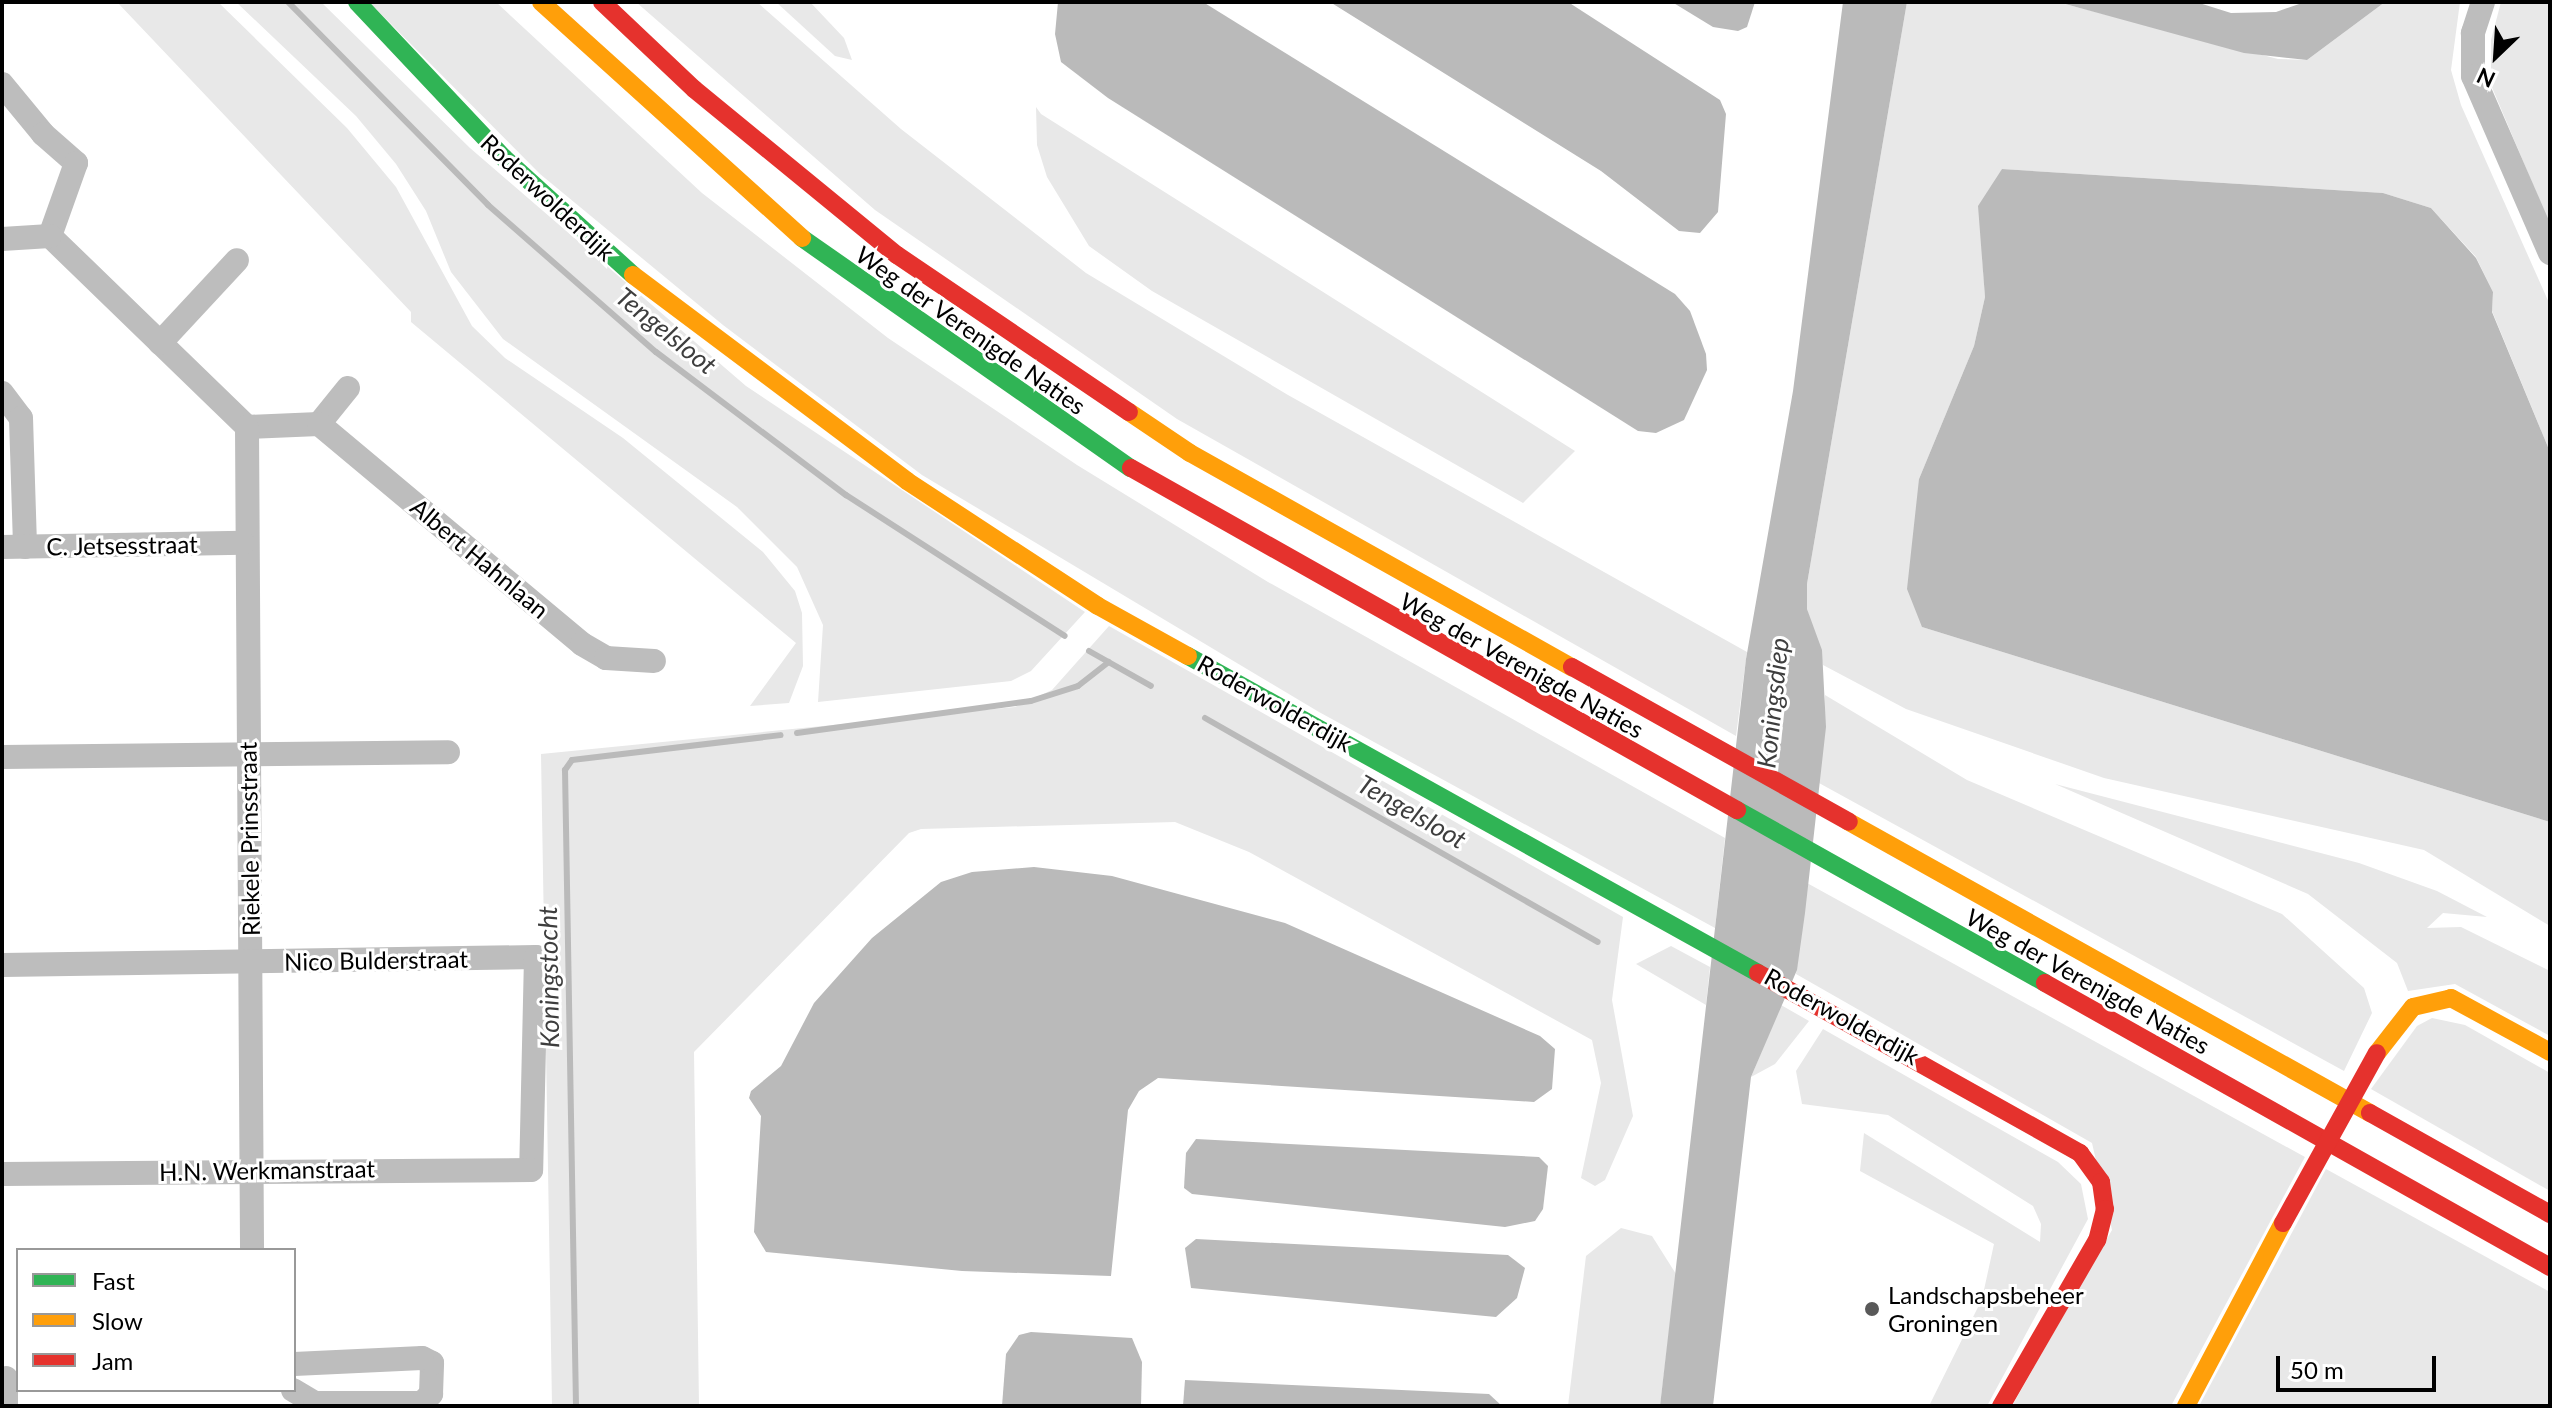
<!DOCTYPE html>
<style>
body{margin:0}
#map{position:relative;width:2552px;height:1408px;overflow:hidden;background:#fff;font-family:Lato,sans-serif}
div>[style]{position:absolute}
.green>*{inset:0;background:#e8e8e8}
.water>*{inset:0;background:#bababa}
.stream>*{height:6px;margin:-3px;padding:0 3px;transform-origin:3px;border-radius:3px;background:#bababa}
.street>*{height:24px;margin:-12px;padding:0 12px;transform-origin:12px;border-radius:12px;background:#bdbdbd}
.fast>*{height:18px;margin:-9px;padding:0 9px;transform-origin:9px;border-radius:9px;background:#30b455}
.slow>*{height:18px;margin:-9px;padding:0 9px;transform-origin:9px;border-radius:9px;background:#ff9f0a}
.jam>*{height:18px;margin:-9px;padding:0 9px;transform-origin:9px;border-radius:9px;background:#e5322d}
.jam-bridge>*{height:18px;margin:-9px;padding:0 9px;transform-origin:9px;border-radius:9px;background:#e5322d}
.dots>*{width:22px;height:22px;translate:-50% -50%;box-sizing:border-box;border:4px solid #fff;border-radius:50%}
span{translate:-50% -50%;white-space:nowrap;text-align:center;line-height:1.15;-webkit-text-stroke:6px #fff;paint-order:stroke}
.street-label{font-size:24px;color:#000}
.poi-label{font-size:24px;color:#000}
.left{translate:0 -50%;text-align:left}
.water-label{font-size:26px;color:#3e3e3e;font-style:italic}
.frame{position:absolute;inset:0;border:4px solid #000;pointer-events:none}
.legend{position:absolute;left:16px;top:1248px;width:280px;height:144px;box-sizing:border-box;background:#fff;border:2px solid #999;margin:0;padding:10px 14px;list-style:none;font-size:24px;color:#000}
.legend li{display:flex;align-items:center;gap:16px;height:40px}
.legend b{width:40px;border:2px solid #999}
.north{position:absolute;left:2456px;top:16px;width:80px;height:80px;-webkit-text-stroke:6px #fff;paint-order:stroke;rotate:205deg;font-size:22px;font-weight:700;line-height:32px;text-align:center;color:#000}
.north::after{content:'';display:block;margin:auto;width:28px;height:36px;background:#000;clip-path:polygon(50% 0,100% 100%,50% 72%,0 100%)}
.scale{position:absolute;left:2276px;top:1356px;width:160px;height:36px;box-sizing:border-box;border:4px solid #000;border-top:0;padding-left:10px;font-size:24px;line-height:28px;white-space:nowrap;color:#000;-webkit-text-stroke:6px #fff;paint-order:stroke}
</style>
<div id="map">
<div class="green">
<i style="clip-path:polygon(117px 2px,218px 2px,347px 128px,396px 187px,472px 326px,505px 358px,623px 438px,763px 552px,795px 591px,802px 613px,803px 666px,789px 703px,750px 706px,796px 643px,411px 322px,411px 312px)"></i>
<i style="clip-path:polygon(236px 2px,321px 2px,470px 148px,746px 386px,1085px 612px,1031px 671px,1011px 681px,818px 702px,823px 625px,797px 567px,737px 507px,503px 339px,451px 272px,426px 211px,396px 164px,356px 116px)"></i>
<i style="clip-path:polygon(369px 2px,496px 2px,702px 193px,888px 338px,1077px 465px,1268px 582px,1725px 838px,1715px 928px,1319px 712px,922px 475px,723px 325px,540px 174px)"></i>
<i style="clip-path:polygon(636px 2px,757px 2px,901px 129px,1086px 273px,1288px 395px,1747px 652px,1736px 736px,1177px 419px,875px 210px)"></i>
<i style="clip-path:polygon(776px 2px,810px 2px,844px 38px,852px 60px,835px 56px)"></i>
<i style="clip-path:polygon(1907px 2px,2057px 2px,2278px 59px,2307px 60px,2385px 2px,2460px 2px,2451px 70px,2461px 105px,2550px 305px,2550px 452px,2492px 311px,2493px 292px,2476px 257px,2431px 208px,2383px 193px,2002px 169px,1982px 253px,1985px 297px,1974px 346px,1919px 479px,1922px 627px,2550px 822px,2550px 926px,2424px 850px,2104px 778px,1906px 709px,1823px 665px,1807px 609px,1807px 584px)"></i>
<i style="clip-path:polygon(2501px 2px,2550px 2px,2550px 225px,2491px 85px,2491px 40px)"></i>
<i style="clip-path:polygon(1036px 107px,1041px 114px,1575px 451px,1523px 503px,1152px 291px,1089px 246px,1047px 177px,1037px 145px)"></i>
<i style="clip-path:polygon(1109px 626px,1623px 917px,1612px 1000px,1633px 1116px,1605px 1180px,1595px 1186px,1581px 1178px,1601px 1083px,1592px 1040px,1249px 852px,1175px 822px,921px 829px,909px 833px,694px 1052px,699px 1406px,552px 1406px,541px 754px,1015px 707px,1052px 690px)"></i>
<i style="clip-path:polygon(1825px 695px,1967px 780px,2282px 914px,2364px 988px,2372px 1013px,2344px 1071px,1819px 783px)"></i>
<i style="clip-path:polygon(2055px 784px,2359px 863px,2437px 891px,2487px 917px,2443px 913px,2427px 928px,2461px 927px,2550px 971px,2550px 1036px,2455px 984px,2408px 991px,2397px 963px,2308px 894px)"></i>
<i style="clip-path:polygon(1807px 883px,2305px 1157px,2171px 1406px,2012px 1406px,2112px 1230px,2092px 1143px,1796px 974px)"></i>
<i style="clip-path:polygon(1671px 946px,1710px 967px,1706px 1005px,1636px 964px)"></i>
<i style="clip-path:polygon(1781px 1005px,1809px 1021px,1775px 1064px,1751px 1077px)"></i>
<i style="clip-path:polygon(2432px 1018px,2465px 1025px,2550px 1073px,2550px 1191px,2371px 1089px,2417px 1026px)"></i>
<i style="clip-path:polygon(1823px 1029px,2058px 1162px,2081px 1184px,2088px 1219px,1987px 1406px,1929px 1406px,1982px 1299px,1994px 1244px,1860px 1171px,1864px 1133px,2040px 1242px,2041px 1224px,2033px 1206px,1888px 1115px,1802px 1104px,1796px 1071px)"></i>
<i style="clip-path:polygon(2326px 1169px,2550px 1292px,2550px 1406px,2199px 1406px)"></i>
<i style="clip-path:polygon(1621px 1228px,1652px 1236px,1676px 1274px,1660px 1406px,1568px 1406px,1586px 1256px)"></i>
</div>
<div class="water">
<i style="clip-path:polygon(1058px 2px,1203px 2px,1675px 294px,1690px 311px,1706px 354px,1707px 370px,1684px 420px,1656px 433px,1638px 431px,1108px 98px,1061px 62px,1055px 34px)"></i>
<i style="clip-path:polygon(1330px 2px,1568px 2px,1720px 100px,1726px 114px,1718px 212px,1700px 233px,1679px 231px,1601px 171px)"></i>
<i style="clip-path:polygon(1672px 2px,1755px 2px,1747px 27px,1738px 31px,1713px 27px)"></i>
<i style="clip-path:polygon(1843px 2px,1907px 2px,1807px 584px,1807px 609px,1822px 650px,1826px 727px,1805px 913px,1797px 970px,1751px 1077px,1713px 1406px,1660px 1406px,1746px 659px,1793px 391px)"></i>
<i style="clip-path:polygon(2058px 2px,2196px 2px,2231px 13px,2276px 12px,2305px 2px,2385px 2px,2307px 60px,2244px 53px)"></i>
<i style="clip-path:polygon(2002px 169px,2383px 193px,2431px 208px,2476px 258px,2493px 292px,2492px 312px,2550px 452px,2550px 822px,1922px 627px,1907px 589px,1919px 479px,1974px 346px,1985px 297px,1978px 206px)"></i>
<i style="clip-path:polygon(1034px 867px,1112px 876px,1285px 923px,1540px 1036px,1555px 1049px,1552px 1089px,1534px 1102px,1158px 1078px,1139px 1091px,1128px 1110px,1111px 1276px,962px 1271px,766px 1252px,754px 1232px,761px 1116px,749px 1098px,751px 1091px,781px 1066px,814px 1003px,872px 938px,941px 882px,972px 872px)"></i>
<i style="clip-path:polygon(1196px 1139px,1539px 1157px,1548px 1166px,1543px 1209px,1535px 1221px,1505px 1227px,1192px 1194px,1184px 1188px,1186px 1153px)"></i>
<i style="clip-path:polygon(1196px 1239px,1508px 1255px,1525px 1268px,1517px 1298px,1496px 1317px,1191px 1288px,1185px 1248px)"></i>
<i style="clip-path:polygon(1031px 1332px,1132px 1338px,1142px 1362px,1141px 1406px,1002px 1406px,1006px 1354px,1019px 1335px)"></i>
<i style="clip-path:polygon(1185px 1380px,1489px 1394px,1502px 1406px,1183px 1406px)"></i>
</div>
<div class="stream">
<i style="left:288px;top:2px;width:285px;rotate:45.4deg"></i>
<i style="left:488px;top:205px;width:223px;rotate:41.2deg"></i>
<i style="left:656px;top:352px;width:238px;rotate:37deg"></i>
<i style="left:846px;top:495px;width:260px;rotate:32.8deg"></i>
<i style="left:1089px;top:651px;width:71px;rotate:29.4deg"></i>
<i style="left:1205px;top:718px;width:452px;rotate:29.7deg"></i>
<i style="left:797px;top:733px;width:236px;rotate:-7.8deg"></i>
<i style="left:1031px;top:701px;width:49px;rotate:-17.7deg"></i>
<i style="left:1078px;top:686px;width:39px;rotate:-38deg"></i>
<i style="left:576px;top:1406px;width:636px;rotate:-90.99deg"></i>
<i style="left:565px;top:770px;width:12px;rotate:-55deg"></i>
<i style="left:572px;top:760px;width:210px;rotate:-6.8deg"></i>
</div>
<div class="street">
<i style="left:2483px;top:2px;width:33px;rotate:108deg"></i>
<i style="left:2473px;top:33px;width:43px;rotate:90deg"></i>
<i style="left:2473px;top:76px;width:193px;rotate:66.5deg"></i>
<i style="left:2px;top:84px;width:65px;rotate:50.6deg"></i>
<i style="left:43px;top:134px;width:44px;rotate:41.3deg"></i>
<i style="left:76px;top:163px;width:77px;rotate:109.6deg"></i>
<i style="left:50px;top:236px;width:274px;rotate:44.1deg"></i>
<i style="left:247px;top:427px;width:72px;rotate:-2.4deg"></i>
<i style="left:2px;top:239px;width:48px;rotate:-3.6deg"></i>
<i style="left:160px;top:343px;width:113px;rotate:-47.1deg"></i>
<i style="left:348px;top:388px;width:46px;rotate:128.9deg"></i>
<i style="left:319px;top:424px;width:343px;rotate:39.9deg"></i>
<i style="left:582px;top:644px;width:28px;rotate:30deg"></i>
<i style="left:606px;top:658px;width:48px;rotate:3.6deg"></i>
<i style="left:2px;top:393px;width:31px;rotate:53deg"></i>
<i style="left:21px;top:418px;width:129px;rotate:88.2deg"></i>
<i style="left:247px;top:427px;width:823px;rotate:89.65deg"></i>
<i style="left:2px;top:547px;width:241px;rotate:-1deg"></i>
<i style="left:2px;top:757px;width:446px;rotate:-0.6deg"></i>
<i style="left:2px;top:965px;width:534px;rotate:-0.86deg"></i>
<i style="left:536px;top:957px;width:213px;rotate:91.3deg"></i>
<i style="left:531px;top:1170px;width:529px;rotate:179.57deg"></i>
<i style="left:293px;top:1390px;width:26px;rotate:31deg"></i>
<i style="left:315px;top:1403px;width:107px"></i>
<i style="left:422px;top:1403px;width:13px;rotate:-45deg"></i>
<i style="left:431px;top:1394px;width:31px;rotate:-88deg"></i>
<i style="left:432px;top:1363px;width:11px;rotate:-153deg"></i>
<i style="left:422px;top:1358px;width:128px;rotate:177.3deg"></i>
<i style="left:6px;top:1406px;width:28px;rotate:-90deg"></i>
</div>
<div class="fast">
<i style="left:357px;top:2px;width:214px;rotate:46.7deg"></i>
<i style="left:504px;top:158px;width:174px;rotate:42.2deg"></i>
<i style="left:802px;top:238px;width:401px;rotate:35deg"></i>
<i style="left:1188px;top:656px;width:652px;rotate:29.08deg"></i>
<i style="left:1737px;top:810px;width:353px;rotate:29.3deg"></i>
</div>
<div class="slow">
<i style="left:541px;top:2px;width:352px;rotate:42.1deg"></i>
<i style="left:633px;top:275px;width:343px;rotate:36.9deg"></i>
<i style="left:907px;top:481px;width:228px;rotate:33.2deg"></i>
<i style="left:1098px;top:606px;width:103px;rotate:29.1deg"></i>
<i style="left:1129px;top:412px;width:73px;rotate:33.9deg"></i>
<i style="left:1190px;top:453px;width:438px;rotate:29.3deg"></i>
<i style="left:1849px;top:822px;width:597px;rotate:29.19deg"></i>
<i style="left:2377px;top:1053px;width:58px;rotate:-52deg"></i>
<i style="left:2413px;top:1007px;width:39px;rotate:-13deg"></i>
<i style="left:2451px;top:998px;width:113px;rotate:28.6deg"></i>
<i style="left:2186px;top:1406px;width:207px;rotate:-62.1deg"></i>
</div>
<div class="jam">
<i style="left:602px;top:2px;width:127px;rotate:43.4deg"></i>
<i style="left:694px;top:89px;width:262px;rotate:39.3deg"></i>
<i style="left:897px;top:255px;width:280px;rotate:34.1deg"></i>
<i style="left:1131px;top:468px;width:696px;rotate:29.44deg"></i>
<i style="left:1572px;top:667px;width:317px;rotate:29.2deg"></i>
<i style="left:1758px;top:973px;width:369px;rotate:29.2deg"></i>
<i style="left:2080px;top:1153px;width:36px;rotate:54deg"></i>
<i style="left:2101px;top:1182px;width:27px;rotate:82deg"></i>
<i style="left:2105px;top:1209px;width:32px;rotate:104deg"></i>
<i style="left:2097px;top:1240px;width:192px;rotate:120deg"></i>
<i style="left:2045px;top:983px;width:579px;rotate:29.35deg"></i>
<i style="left:2370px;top:1113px;width:206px;rotate:29.3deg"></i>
</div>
<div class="jam-bridge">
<i style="left:2283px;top:1223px;width:194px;rotate:-61.1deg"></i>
</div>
<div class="dots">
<i style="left:1872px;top:1309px;background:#595959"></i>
</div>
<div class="street-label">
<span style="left:548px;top:197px;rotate:43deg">Roderwolderdijk</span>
<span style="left:971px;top:330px;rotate:35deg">Weg der Verenigde Naties</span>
<span style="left:122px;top:545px;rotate:-1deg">C. Jetsesstraat</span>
<span style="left:480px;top:558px;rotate:40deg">Albert Hahnlaan</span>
<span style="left:1522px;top:665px;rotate:29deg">Weg der Verenigde Naties</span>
<span style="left:1275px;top:703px;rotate:29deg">Roderwolderdijk</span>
<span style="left:249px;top:839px;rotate:-91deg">Riekele Prinsstraat</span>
<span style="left:376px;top:960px;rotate:-1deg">Nico Bulderstraat</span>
<span style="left:2088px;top:981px;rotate:29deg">Weg der Verenigde Naties</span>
<span style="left:1842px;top:1016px;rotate:29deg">Roderwolderdijk</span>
<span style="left:267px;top:1170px;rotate:-1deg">H.N. Werkmanstraat</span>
</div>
<div class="poi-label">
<span class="left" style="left:1888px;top:1309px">Landschapsbeheer<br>Groningen</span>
</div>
<div class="water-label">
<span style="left:666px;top:331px;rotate:39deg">Tengelsloot</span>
<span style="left:1773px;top:703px;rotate:-84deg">Koningsdiep</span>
<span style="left:1412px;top:812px;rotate:30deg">Tengelsloot</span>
<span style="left:549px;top:977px;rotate:-91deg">Koningstocht</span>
</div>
<div class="frame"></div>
<ul class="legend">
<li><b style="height:10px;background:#30b455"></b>Fast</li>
<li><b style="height:10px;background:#ff9f0a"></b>Slow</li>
<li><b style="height:10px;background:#e5322d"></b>Jam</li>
</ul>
<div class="north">N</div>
<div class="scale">50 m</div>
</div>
